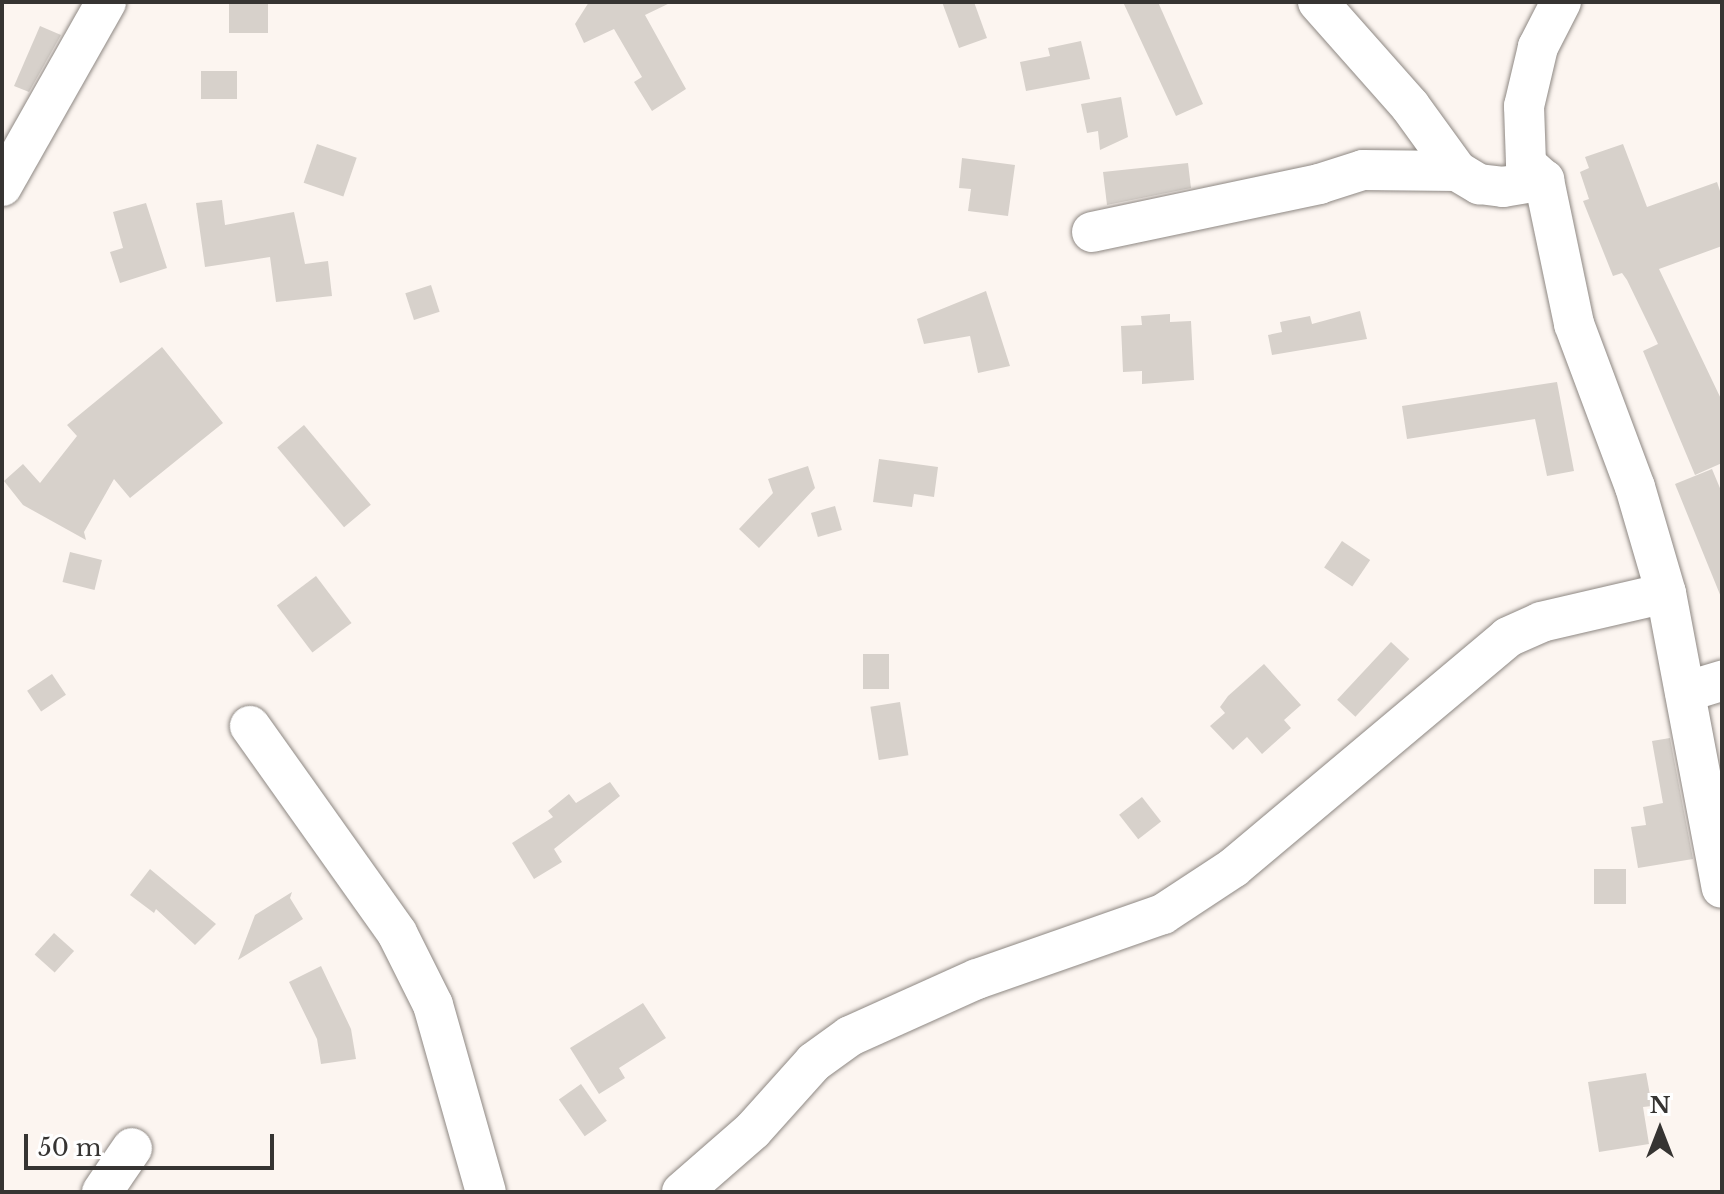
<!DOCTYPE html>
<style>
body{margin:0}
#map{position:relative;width:1724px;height:1194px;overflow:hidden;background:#fcf5f0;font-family:"Libre Baskerville",serif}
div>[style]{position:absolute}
.building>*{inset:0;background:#d7d1cb;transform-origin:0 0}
.roads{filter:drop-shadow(0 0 2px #8e8883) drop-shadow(0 0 2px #8e8883)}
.minor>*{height:40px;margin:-20px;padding:0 20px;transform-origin:20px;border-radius:20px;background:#fff}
span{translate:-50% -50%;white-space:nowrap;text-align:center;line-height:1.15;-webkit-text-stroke:6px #fff;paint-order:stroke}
.frame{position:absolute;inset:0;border:4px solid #363432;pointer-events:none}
.north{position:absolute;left:1620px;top:1090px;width:80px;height:80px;-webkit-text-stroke:6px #fff;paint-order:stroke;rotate:0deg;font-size:22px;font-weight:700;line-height:32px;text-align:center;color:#363432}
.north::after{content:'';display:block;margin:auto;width:28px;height:36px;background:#363432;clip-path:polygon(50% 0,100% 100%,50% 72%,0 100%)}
.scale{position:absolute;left:24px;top:1134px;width:250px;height:36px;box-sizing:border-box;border:4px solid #363432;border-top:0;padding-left:10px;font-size:24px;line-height:28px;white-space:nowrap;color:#363432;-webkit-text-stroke:6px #fff;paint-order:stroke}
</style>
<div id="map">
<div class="building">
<i style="left:229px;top:2px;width:39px;height:31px"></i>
<i style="clip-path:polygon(589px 2px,672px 2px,645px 15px,686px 89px,652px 111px,634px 82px,642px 77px,614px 29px,584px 43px,575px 24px)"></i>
<i style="clip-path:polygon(942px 2px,974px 2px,987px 38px,959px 48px)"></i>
<i style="clip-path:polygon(1123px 2px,1158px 2px,1203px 104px,1176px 116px)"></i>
<i style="clip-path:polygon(40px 26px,61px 35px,29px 92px,14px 86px)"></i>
<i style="clip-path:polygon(1081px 41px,1090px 79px,1026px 91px,1020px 62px,1050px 56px,1048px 48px)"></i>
<i style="left:201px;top:71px;width:36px;height:28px"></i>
<i style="clip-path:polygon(1121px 97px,1128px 137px,1100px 150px,1098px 131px,1087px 133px,1081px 104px)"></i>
<i style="left:317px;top:144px;width:42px;height:41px;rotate:19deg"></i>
<i style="clip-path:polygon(1623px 144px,1647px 207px,1717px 182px,1722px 197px,1722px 246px,1659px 269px,1722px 401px,1722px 463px,1695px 475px,1643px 351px,1658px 344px,1627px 280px,1622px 273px,1613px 276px,1583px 201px,1589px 199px,1580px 172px,1589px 168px,1585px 157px)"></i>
<i style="clip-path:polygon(962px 158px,1015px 165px,1008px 216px,968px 211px,971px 189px,959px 188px)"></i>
<i style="clip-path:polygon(1188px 163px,1191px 188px,1107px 205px,1103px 172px)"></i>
<i style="clip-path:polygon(222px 200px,225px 225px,294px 212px,305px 264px,328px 261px,332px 296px,276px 302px,270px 257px,205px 267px,196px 203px)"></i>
<i style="clip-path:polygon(146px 203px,167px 268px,120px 283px,110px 252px,123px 248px,113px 212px)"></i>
<i style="left:431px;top:285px;width:28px;height:27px;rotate:72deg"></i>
<i style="clip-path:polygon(986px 291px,1010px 366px,978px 373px,970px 336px,924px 344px,917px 319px)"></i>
<i style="clip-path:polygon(1360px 311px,1367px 339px,1272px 355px,1268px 335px,1282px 332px,1280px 322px,1310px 316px,1312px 324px)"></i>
<i style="clip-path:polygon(1170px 314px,1170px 322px,1191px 321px,1194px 380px,1142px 384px,1142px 371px,1123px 372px,1121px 326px,1142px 325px,1141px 316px)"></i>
<i style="clip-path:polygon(162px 347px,223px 423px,130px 498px,114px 479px,84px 532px,86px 540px,23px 505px,4px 481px,23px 464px,40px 483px,77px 436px,67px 425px)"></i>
<i style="clip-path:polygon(1557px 382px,1574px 471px,1547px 476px,1535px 419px,1407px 439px,1402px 406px)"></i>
<i style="left:304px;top:425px;width:104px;height:35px;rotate:50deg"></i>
<i style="clip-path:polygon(879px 459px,938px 467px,934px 497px,914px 494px,912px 507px,873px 502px)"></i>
<i style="clip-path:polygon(808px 466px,815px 488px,759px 548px,739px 529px,773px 493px,768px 479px)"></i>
<i style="clip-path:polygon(1712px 469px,1722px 493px,1721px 597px,1675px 484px)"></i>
<i style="left:835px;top:506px;width:25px;height:25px;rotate:74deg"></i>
<i style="left:1342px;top:541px;width:34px;height:32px;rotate:34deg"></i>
<i style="left:70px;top:552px;width:33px;height:31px;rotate:14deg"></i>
<i style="left:316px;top:576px;width:59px;height:49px;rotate:53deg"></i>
<i style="left:1391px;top:642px;width:25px;height:79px;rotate:43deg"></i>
<i style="left:863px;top:654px;width:26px;height:35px"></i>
<i style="clip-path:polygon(1264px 664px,1301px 705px,1284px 720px,1291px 728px,1262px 754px,1247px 737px,1233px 750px,1210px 726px,1225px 713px,1220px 707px,1228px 696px)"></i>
<i style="left:52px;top:674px;width:25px;height:30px;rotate:56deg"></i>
<i style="left:900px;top:702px;width:54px;height:30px;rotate:81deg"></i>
<i style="clip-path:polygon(1670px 738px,1693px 859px,1638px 868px,1631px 827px,1646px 825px,1643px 807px,1663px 803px,1652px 741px)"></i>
<i style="clip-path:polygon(610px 782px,620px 796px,554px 849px,562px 862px,534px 879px,512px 843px,553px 817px,548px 811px,569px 794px,576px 803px)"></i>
<i style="left:1142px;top:797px;width:31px;height:29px;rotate:52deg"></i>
<i style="clip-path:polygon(150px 869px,216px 924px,195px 945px,156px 909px,154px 913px,130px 895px)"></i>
<i style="left:1594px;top:869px;width:32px;height:35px"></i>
<i style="clip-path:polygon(292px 892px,290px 898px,303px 919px,238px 960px,255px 915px)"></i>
<i style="left:54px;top:933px;width:27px;height:29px;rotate:42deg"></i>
<i style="clip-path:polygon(321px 966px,351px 1029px,356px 1059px,321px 1064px,317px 1039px,289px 982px)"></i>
<i style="clip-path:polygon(643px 1003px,666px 1038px,619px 1068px,625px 1078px,599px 1094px,570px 1048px)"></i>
<i style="clip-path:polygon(1646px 1073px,1652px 1106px,1643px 1107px,1649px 1144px,1599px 1152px,1588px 1082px)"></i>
<i style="left:581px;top:1084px;width:45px;height:27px;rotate:55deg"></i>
</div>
<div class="roads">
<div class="minor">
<i style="left:1318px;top:2px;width:139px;rotate:48.5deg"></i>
<i style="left:1410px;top:106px;width:80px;rotate:54.1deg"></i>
<i style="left:1457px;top:171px;width:26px;rotate:31deg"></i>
<i style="left:1479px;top:184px;width:24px;rotate:7deg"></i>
<i style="left:1503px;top:187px;width:42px;rotate:-9.7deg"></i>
<i style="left:1561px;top:2px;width:51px;rotate:117.1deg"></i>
<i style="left:1538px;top:47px;width:61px;rotate:103.3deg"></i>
<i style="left:1524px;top:106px;width:58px;rotate:88deg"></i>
<i style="left:1526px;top:164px;width:24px;rotate:42deg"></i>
<i style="left:1544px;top:180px;width:147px;rotate:78.2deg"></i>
<i style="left:1574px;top:324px;width:174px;rotate:69.5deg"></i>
<i style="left:1635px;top:487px;width:110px;rotate:73.7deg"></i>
<i style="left:1666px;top:593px;width:300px;rotate:79.3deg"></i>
<i style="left:2px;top:186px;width:211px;rotate:-60.5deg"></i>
<i style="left:1092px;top:232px;width:232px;rotate:-11.9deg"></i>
<i style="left:1319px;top:184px;width:46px;rotate:-17.7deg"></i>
<i style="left:1363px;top:170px;width:94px;rotate:0.6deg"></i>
<i style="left:1685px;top:692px;width:39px;rotate:-17deg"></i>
<i style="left:250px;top:726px;width:254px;rotate:54.6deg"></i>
<i style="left:397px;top:933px;width:80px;rotate:63.4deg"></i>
<i style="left:433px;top:1005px;width:194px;rotate:74.2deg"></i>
<i style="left:102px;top:1192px;width:53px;rotate:-55.7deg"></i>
<i style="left:682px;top:1192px;width:94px;rotate:-41.1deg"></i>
<i style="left:753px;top:1130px;width:91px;rotate:-48.1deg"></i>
<i style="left:814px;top:1062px;width:44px;rotate:-35.8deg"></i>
<i style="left:850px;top:1036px;width:139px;rotate:-24.2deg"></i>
<i style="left:977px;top:979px;width:197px;rotate:-19.3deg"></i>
<i style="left:1163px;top:914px;width:84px;rotate:-33.3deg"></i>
<i style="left:1233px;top:868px;width:359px;rotate:-40deg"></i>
<i style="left:1508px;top:637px;width:36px;rotate:-24deg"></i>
<i style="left:1541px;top:622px;width:128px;rotate:-13.1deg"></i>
</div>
</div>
<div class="frame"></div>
<div class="north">N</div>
<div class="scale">50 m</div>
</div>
